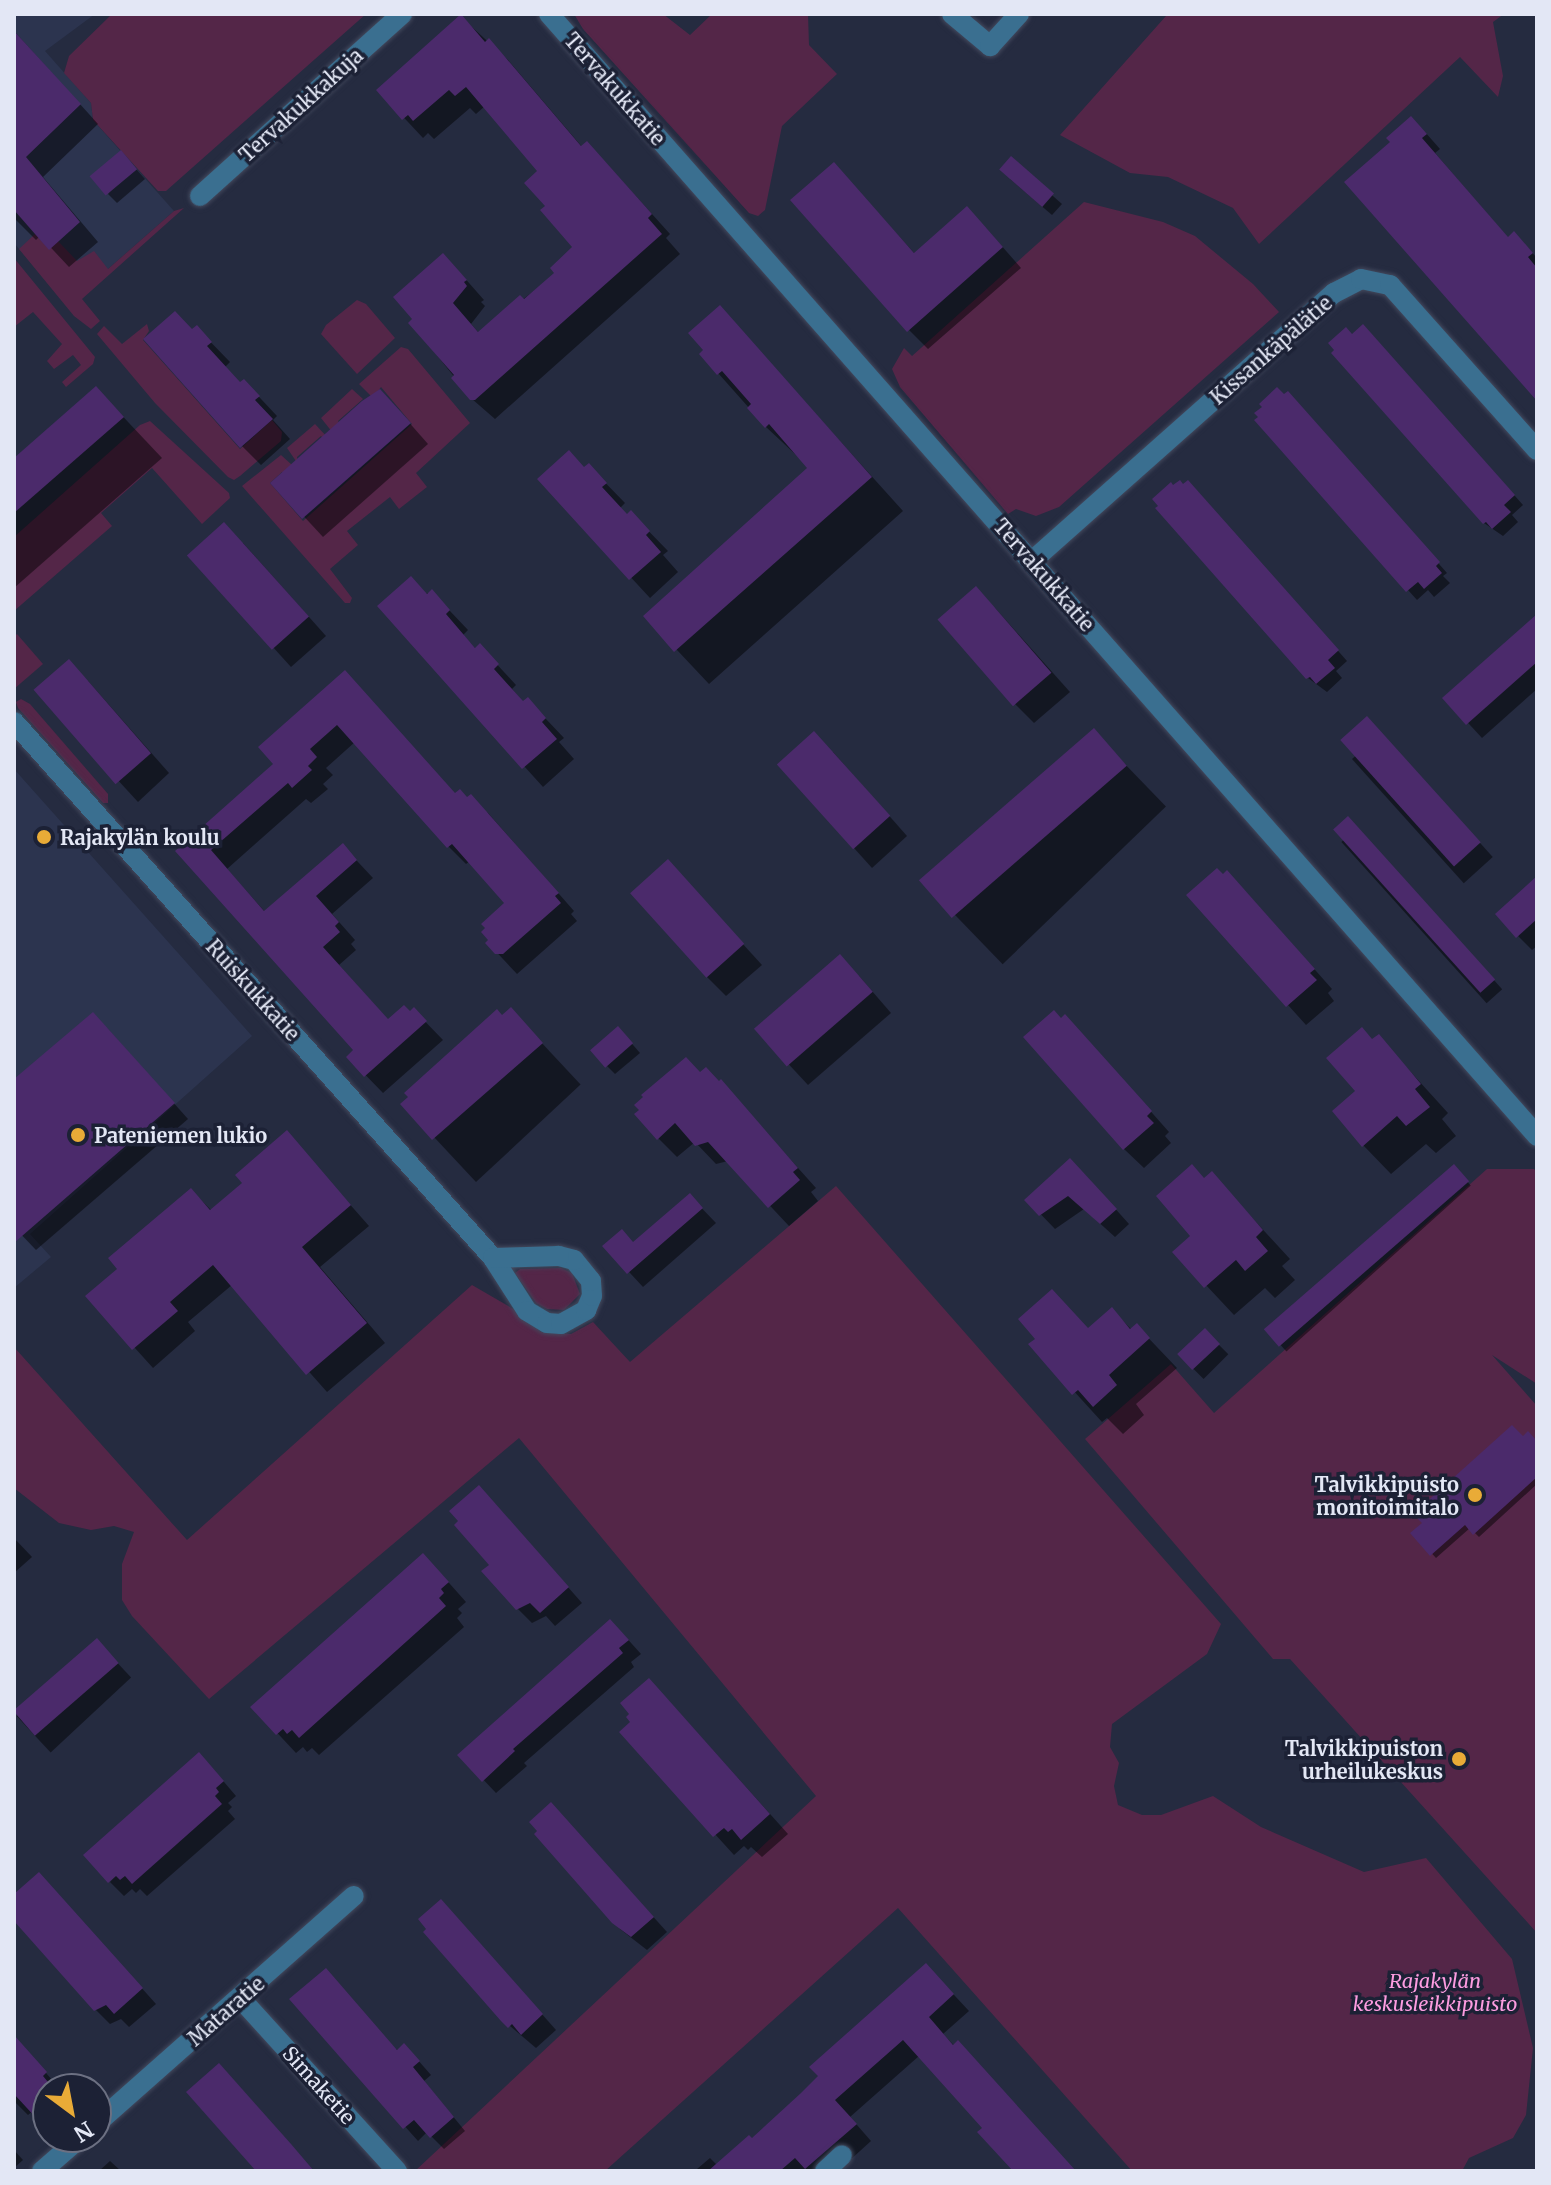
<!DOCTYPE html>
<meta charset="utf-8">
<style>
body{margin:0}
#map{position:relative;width:1551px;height:2185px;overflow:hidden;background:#252b40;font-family:Merriweather,serif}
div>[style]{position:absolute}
.built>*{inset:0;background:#2c344f}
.green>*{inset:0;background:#542648}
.shadow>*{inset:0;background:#0007;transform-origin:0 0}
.building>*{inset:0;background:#4b2a6b;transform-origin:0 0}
.roads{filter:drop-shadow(0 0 2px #43495d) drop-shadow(0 0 2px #43495d)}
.minor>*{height:20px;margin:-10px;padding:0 10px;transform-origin:10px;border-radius:10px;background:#3a6f90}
.dots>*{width:22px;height:22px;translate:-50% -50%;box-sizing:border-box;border:4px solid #1c2135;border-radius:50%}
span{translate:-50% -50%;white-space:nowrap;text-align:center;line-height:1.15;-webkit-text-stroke:7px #1c2135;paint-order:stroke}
.street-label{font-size:20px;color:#e3e7f5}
.poi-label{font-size:20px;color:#e3e7f5;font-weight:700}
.left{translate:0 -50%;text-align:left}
.right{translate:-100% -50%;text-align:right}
.park-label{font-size:20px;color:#fc9ce0;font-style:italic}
.frame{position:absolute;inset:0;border:16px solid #e3e7f5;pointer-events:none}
.north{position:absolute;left:32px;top:2073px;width:80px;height:80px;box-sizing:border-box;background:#1c2135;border:2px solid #6c7082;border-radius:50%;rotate:148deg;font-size:22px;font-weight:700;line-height:32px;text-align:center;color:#e3e7f5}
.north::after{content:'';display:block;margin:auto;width:28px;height:36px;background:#e9ab37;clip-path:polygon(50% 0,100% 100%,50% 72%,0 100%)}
</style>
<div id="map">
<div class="built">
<i style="clip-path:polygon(14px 14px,95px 14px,45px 51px,91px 103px,93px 120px,174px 211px,67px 305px,14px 243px)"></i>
<i style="clip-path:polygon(14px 769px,252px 1036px,30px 1234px,51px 1257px,14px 1288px)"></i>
</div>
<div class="green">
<i style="clip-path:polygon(112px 14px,366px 14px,166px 191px,158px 191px,93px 120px,91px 103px,64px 73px,69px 56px)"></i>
<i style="clip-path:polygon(574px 14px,663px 14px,690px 35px,712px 14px,808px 14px,809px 45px,837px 74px,782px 126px,765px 210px,758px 216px,749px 213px,583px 29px)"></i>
<i style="clip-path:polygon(1164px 14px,1504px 14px,1493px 22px,1503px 76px,1498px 97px,1460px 57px,1259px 244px,1233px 208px,1168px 177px,1130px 173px,1060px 135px,1166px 16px)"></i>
<i style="clip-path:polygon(1084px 202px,1163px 222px,1195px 236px,1253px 284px,1279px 312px,1059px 507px,1036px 516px,1016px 509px,1008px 514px,900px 387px,892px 369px,904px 348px,912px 356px)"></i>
<i style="clip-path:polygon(184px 208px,82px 299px,100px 321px,91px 329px,74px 316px,19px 249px,35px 234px,49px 249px,58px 241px,77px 261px,94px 251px,108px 269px,174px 211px)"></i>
<i style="clip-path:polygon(14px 258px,95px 357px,93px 364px,66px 387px,62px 382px,81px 365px,73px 355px,54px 369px,47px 361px,62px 344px,33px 312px,14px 327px)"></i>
<i style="clip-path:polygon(357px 300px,366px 304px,395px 338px,357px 374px,321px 334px,326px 325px)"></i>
<i style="clip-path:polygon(147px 324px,149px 331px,143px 340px,240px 449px,272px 420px,282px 432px,281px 441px,240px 476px,234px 480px,228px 477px,155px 403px,97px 334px,104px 326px,122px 344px)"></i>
<i style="clip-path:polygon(401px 347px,408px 349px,470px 423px,416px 473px,427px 487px,399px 509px,390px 497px,347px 531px,358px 545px,330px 569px,352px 598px,350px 603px,345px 603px,242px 486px,281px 455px,292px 465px,287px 476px,282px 472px,270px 483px,303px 521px,412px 424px,381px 387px,373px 398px,359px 384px)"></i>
<i style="clip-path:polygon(352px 389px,363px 399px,338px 421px,341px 426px,333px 433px,321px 418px)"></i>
<i style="clip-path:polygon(150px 421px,229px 493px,230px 498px,202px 524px,152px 468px,101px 513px,112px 526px,14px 611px,14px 537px,140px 425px)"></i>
<i style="clip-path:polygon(315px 424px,328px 438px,325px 441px,321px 436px,297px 457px,298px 464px,287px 448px)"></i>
<i style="clip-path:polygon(17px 634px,43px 664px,14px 689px,14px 637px)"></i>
<i style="clip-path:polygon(21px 699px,30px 704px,108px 794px,108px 803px,103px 803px,18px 708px,16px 702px)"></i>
<i style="clip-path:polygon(1487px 1169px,1534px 1169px,1537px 1172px,1537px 1384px,1492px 1355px,1537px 1406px,1537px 1933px,1290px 1659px,1273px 1659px,1085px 1439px,1171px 1364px,1214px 1413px)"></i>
<i style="clip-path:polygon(836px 1186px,1221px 1624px,1207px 1654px,1112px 1724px,1110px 1747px,1119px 1763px,1114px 1786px,1118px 1805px,1142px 1815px,1161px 1815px,1213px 1796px,1261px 1827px,1364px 1872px,1426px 1858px,1512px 1959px,1533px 2048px,1526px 2115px,1513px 2138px,1469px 2158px,1462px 2171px,1132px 2171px,898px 1908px,605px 2171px,415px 2171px,816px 1796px,519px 1438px,209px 1699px,132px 1616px,122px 1600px,122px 1564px,134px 1532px,114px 1526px,91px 1530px,59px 1523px,14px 1488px,14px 1347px,187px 1540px,472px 1285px,515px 1310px,541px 1332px,571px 1334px,593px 1322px,630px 1362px)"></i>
<i style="clip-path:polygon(561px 1268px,572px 1273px,580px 1294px,564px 1310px,547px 1309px,536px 1303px,515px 1273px,520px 1269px)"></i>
</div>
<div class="shadow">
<i style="clip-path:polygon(461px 17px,508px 60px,583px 148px,606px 163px,670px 234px,666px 238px,680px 254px,495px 419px,472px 399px,411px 323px,462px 275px,484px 300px,481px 302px,485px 306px,471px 324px,479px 333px,557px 273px,575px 247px,547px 206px,540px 172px,485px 106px,476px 114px,470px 108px,434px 139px,428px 133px,423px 138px,378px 90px)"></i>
<i style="clip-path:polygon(14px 31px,98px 124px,43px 177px,98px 242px,69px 267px,40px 236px,36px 240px,14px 218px)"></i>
<i style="clip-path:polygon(1425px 132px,1440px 149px,1435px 153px,1509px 239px,1528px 248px,1537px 258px,1537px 398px,1393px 142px)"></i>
<i style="clip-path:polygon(1011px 159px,1062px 204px,1052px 215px,1010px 179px)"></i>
<i style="clip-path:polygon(130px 162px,145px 179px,117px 203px,108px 194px)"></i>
<i style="clip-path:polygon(834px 164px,915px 254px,986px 228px,1021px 268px,928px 349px,909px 330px)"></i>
<i style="clip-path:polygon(720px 308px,903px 511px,709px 684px,645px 616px,810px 468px,766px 427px,718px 373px)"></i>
<i style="clip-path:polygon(197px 328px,230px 362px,225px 367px,241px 384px,244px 381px,277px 416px,273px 420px,290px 439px,261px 465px,242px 446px,193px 331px)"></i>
<i style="clip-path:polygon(1372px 335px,1523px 505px,1512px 515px,1518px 522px,1503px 536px,1484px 523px,1334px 353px,1352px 336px)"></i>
<i style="clip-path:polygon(96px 388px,162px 458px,14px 588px,14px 461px)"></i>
<i style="clip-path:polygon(1297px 403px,1447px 573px,1443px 576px,1450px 583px,1434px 597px,1428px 590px,1417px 600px,1408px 590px)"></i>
<i style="clip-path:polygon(399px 411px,428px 444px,323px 537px,273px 483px)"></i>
<i style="clip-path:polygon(589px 466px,625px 503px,620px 508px,628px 516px,631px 513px,668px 551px,663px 555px,678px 572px,650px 598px,540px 479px)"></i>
<i style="clip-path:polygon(1173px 488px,1197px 491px,1347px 661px,1336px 671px,1342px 678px,1327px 692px,1308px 678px)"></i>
<i style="clip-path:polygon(243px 543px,326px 636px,291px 667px,190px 556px)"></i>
<i style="clip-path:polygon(432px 592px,468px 630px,463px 635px,476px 649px,480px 646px,516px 685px,512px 689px,524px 703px,528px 700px,564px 738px,559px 742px,574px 759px,543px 787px,380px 607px)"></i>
<i style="clip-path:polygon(995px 608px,1070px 692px,1034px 723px,1015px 704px)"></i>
<i style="clip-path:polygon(1537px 616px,1537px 689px,1482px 738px,1445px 698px)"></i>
<i style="clip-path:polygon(345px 672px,456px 795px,488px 813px,574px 911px,571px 914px,577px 921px,517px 974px,488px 943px,507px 903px,470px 861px,466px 864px,449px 847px,355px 742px,326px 768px,333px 775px,323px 784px,328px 789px,311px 803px,306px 799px,227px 869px,266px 913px,343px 846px,373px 878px,332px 914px,355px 940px,351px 944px,356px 950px,339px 965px,389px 1021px,414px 1010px,443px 1040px,383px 1093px,348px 1057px,356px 1050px,178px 851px,276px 764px)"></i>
<i style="clip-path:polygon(88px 681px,169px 773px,138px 802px,36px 691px)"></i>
<i style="left:1093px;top:731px;width:105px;height:227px;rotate:46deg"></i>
<i style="left:1381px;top:733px;width:167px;height:39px;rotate:48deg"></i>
<i style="clip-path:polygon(833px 752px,907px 836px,872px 868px,779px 765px)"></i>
<i style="left:1357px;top:828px;width:217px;height:21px;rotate:48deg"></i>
<i style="clip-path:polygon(668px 862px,762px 965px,726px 996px,707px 977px)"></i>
<i style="clip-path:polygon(1537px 879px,1537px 946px,1532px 950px,1518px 936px)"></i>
<i style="clip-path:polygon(1246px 892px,1332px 989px,1328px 993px,1334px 1001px,1306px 1025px,1189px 895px)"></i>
<i style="clip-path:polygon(859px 976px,891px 1013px,808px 1085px,757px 1030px)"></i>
<i style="left:511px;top:1010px;width:102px;height:143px;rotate:47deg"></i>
<i style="clip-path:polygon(107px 1028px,188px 1119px,36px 1250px,14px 1227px,14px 1082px)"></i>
<i style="clip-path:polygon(1084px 1036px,1169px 1132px,1165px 1136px,1171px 1143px,1144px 1168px,1124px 1149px)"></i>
<i style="clip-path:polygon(1379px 1037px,1448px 1113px,1442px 1119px,1456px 1136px,1436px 1153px,1426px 1144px,1391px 1174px,1363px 1145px,1373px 1041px)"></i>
<i style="clip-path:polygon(627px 1038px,640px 1053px,615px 1074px,606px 1065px)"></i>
<i style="clip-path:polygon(701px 1074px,721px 1082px,816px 1188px,811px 1192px,818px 1201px,789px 1226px,728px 1161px,716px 1164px,695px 1142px,677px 1157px,658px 1138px)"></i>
<i style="clip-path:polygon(287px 1133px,369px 1226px,320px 1267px,385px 1343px,327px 1392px,232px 1285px,188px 1322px,195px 1331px,153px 1368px,88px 1296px,120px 1269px,191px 1190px,212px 1211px,245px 1183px)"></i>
<i style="left:1454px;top:1167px;width:25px;height:248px;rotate:48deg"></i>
<i style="clip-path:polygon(1212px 1174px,1290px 1259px,1282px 1266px,1295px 1280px,1275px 1298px,1265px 1288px,1234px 1315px,1175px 1252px,1193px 1236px,1205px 1180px)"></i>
<i style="clip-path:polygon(1085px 1175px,1129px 1224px,1115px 1237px,1084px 1209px,1055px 1229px,1027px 1200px)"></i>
<i style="clip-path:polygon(690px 1196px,716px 1223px,643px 1287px,605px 1246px,634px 1244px)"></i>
<i style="clip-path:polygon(1112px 1310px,1132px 1330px,1137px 1326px,1177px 1368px,1136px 1404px,1144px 1415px,1123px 1434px,1107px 1418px,1102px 1422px,1031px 1344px,1089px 1330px)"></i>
<i style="left:1205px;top:1331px;width:33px;height:35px;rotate:45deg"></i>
<i style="clip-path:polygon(1523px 1439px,1537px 1443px,1537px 1484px,1479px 1537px,1470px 1528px,1436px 1558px,1413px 1533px)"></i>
<i style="clip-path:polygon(493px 1502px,582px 1603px,555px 1626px,546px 1616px,532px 1623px,517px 1608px,491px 1565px)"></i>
<i style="clip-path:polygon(14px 1538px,32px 1557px,14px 1573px)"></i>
<i style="clip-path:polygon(442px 1575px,466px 1602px,458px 1609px,462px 1613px,457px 1618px,464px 1627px,319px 1755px,312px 1748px,307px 1752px,303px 1747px,296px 1753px,253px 1707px)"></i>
<i style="clip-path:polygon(623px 1634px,641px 1654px,631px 1662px,634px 1667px,524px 1763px,527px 1766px,496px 1793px,460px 1755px)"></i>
<i style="left:97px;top:1641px;width:50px;height:110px;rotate:47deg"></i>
<i style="clip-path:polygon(668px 1700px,788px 1834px,762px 1857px,751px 1847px,748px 1850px,744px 1846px,734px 1855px,622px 1732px)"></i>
<i style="clip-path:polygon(213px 1769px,236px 1796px,228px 1803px,232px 1807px,228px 1811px,235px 1819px,147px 1896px,140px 1889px,136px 1893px,132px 1889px,124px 1896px,110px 1882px)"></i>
<i style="clip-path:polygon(565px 1819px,667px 1932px,647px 1950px,620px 1929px)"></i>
<i style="clip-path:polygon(53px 1889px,156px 2004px,129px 2027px,121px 2019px,110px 2024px,95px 2009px,14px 1898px)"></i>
<i style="clip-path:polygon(455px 1916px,556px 2030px,536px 2048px,510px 2026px,429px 1929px)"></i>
<i style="clip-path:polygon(942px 1982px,969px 2011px,943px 2034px,1075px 2171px,1015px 2171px,984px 2128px,919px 2056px,850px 2117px,871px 2141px,838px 2171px,697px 2169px,710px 2158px,717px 2165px,752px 2141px)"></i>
<i style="clip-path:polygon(292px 2000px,417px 2059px,431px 2075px,424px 2081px,465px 2131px,444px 2149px,427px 2132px,418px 2141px)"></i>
<i style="clip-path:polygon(14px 2036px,59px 2088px,48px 2089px,48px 2127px,33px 2111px,28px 2115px,14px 2101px)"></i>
<i style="clip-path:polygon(14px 2150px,23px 2160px,14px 2168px)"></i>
<i style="clip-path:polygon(110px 2161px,121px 2171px,99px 2171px)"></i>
</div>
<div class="building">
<i style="clip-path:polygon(461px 14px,485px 42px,489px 38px,581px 146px,587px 141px,652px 214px,648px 218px,662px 234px,475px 400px,470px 400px,451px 378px,454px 375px,408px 323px,412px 319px,393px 297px,443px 253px,467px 280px,464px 282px,467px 286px,453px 303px,478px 332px,520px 295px,524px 299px,554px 273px,550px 268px,572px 247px,540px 210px,545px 206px,524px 183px,537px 171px,466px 87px,455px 96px,449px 90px,413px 121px,408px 115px,402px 120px,376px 90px)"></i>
<i style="clip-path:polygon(14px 31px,81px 104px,26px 157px,80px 222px,49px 250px,14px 210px)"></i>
<i style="clip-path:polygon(1411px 116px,1427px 134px,1422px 138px,1508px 237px,1514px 231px,1533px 253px,1528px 257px,1537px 268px,1537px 401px,1344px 182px,1390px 142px,1386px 138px)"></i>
<i style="left:121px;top:150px;width:25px;height:41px;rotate:50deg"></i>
<i style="left:1011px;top:156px;width:57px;height:18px;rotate:41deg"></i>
<i style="clip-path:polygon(834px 162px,914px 253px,967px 206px,1003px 247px,907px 332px,790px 200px)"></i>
<i style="clip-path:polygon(720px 305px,872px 477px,674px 652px,643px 616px,807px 468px,769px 424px,765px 428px,747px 408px,751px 404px,722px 371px,717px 375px,699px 354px,703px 350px,688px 333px)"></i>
<i style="clip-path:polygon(175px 311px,192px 329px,197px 325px,212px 342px,207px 346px,240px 382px,244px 379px,260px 396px,255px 400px,273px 419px,240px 448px,143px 339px)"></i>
<i style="clip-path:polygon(1363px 324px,1515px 495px,1504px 505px,1511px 512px,1492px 529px,1486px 522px,1483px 524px,1331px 353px,1334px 350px,1328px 343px,1346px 327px,1352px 334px)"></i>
<i style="clip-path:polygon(96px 386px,124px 417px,14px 513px,14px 458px)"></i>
<i style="clip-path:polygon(1277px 387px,1284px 394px,1288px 391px,1440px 562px,1436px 566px,1442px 573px,1424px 589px,1418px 582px,1406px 592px,1254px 420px,1258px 417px,1254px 413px,1262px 407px,1259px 404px)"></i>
<i style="clip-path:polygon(380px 389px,411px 423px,302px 519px,270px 483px,362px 401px)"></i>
<i style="clip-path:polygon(569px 450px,584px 467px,589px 463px,607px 483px,602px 487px,627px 514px,631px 510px,650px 531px,646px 535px,661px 552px,629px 580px,537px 479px)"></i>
<i style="clip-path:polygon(1180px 480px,1183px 484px,1188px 480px,1339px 650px,1328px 660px,1335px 668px,1316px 684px,1310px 677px,1306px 679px,1155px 508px,1158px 506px,1152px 499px,1171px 482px,1173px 485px)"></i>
<i style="left:224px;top:522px;width:127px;height:50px;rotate:48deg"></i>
<i style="clip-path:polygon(411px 576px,427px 594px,432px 589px,450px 610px,446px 614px,475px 648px,480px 643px,499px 664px,494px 669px,523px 701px,528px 697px,546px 718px,542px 722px,557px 739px,522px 769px,377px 606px)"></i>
<i style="left:976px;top:586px;width:115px;height:51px;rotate:49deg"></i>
<i style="clip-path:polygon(1537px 614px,1537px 662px,1466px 725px,1442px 698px)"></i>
<i style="left:69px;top:659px;width:125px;height:47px;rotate:49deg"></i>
<i style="clip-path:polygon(345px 670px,455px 793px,460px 789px,467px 797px,471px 794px,559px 893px,555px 896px,561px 903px,503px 954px,495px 954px,485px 943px,488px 940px,481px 932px,485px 928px,481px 924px,504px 903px,452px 844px,447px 848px,337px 725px,310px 749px,317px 757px,308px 766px,312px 770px,292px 788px,288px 783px,211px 850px,264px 911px,343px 843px,357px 860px,316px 896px,339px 922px,335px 926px,340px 932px,323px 947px,388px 1019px,404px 1005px,410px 1011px,414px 1007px,427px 1021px,364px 1077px,346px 1057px,353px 1050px,175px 851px,273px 764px,258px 747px)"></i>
<i style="left:1367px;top:716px;width:170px;height:36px;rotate:48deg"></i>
<i style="left:1094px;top:728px;width:50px;height:232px;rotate:49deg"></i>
<i style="left:814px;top:731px;width:114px;height:50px;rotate:48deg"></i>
<i style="left:1348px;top:816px;width:220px;height:20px;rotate:48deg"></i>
<i style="left:668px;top:859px;width:114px;height:51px;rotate:48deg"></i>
<i style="clip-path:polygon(1217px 868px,1223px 874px,1227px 870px,1315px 969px,1310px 973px,1317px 980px,1286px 1007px,1186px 895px)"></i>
<i style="clip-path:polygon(1537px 876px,1537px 919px,1516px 938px,1495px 914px)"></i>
<i style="left:840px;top:954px;width:50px;height:114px;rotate:49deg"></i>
<i style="clip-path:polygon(511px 1007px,543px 1043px,432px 1140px,400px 1104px,408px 1097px,404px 1093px,497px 1009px,502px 1015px)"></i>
<i style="clip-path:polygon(1054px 1010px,1061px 1018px,1065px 1014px,1152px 1111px,1147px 1116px,1154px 1123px,1123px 1150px,1023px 1037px)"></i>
<i style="clip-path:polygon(93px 1012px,175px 1103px,14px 1243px,14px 1079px)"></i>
<i style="left:618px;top:1026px;width:23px;height:37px;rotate:49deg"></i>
<i style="clip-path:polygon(1362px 1027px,1372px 1039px,1379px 1034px,1421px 1084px,1415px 1089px,1430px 1107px,1406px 1126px,1397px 1116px,1362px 1147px,1332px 1111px,1355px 1091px,1326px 1058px)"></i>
<i style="clip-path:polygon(686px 1057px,700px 1072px,706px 1067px,719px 1081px,721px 1079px,798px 1168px,793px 1172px,800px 1180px,768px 1208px,708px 1142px,695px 1146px,675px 1123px,657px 1140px,634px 1114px,639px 1110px,634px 1105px,643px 1097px,641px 1095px)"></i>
<i style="clip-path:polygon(287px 1130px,351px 1205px,302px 1247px,367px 1323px,306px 1375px,213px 1265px,170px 1302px,178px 1311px,132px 1350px,85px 1296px,117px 1269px,108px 1258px,191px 1188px,210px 1210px,242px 1183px,235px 1175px)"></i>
<i style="clip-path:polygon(1070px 1158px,1117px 1209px,1100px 1224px,1068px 1196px,1039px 1216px,1024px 1200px)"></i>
<i style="clip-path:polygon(1192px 1164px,1204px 1178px,1212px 1171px,1263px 1230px,1256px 1237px,1268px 1251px,1245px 1271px,1236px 1260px,1204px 1288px,1172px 1252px,1190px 1236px,1156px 1196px)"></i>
<i style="left:1454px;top:1164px;width:23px;height:252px;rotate:49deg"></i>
<i style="clip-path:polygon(690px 1193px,703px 1208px,627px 1274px,602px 1246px,622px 1229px,633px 1242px)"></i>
<i style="clip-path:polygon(1052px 1289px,1088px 1328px,1112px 1307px,1130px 1329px,1137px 1323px,1150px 1338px,1109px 1375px,1117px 1385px,1093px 1407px,1078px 1390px,1072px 1395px,1028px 1344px,1035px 1339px,1018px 1319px)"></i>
<i style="left:1205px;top:1328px;width:22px;height:38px;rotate:47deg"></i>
<i style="clip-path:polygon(1512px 1425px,1523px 1436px,1528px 1431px,1537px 1441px,1537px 1477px,1473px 1535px,1465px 1525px,1430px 1556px,1410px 1533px,1422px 1523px,1413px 1514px)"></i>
<i style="clip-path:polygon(479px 1485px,569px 1587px,540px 1613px,530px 1603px,516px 1610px,481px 1571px,489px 1565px,454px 1525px,458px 1521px,449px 1511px)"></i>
<i style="clip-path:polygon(423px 1553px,449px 1582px,441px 1589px,444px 1593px,439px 1598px,446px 1606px,299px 1738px,292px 1730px,287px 1734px,283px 1729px,276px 1735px,250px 1707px)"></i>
<i style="clip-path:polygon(610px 1619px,629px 1640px,619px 1648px,623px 1653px,513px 1749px,515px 1751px,482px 1782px,457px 1755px)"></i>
<i style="left:97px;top:1638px;width:33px;height:111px;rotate:49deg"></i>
<i style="clip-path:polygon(649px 1678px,770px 1814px,741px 1840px,732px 1829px,728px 1832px,724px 1828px,713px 1837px,619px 1732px,630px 1722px,626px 1717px,629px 1714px,620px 1703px)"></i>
<i style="clip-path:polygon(199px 1752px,224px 1781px,216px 1788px,219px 1792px,215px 1796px,222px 1804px,132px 1884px,125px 1876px,120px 1880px,116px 1876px,108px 1883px,83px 1855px)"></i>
<i style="clip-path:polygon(551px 1802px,654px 1917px,631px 1937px,612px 1923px,534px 1834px,537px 1831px,529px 1822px)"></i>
<i style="clip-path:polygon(39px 1872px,143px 1988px,114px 2014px,106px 2005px,94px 2011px,14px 1921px,14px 1894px)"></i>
<i style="clip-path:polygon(441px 1899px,543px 2014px,521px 2035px,512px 2024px,508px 2028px,501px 2021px,423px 1932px,426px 1929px,418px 1919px)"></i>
<i style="clip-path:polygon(926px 1963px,954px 1994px,929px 2017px,953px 2045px,958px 2040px,1076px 2171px,1013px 2171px,977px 2132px,982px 2128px,903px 2040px,835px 2100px,857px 2124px,805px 2169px,795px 2158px,780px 2171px,708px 2171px,749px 2135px,752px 2138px,801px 2093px,818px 2076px,809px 2067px)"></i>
<i style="clip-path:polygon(326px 1968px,397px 2050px,404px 2043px,420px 2061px,413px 2067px,454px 2117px,430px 2138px,414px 2120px,403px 2129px,289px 1999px)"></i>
<i style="clip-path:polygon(14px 2035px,47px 2072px,43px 2076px,48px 2082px,48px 2111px,38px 2120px,14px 2094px)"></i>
<i style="clip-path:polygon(219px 2063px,291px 2144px,314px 2171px,256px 2171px,186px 2092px)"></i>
</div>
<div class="roads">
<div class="minor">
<i style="left:549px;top:14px;width:1495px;rotate:48.63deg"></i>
<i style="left:952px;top:14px;width:50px;rotate:40.1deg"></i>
<i style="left:990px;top:46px;width:43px;rotate:-47.8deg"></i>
<i style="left:200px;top:196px;width:272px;rotate:-42deg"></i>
<i style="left:1032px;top:561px;width:404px;rotate:-41.6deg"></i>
<i style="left:1334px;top:293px;width:30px;rotate:-27deg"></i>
<i style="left:1361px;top:279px;width:30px;rotate:12deg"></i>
<i style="left:1390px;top:285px;width:221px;rotate:48.3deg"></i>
<i style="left:14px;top:722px;width:719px;rotate:48.21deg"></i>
<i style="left:493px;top:1258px;width:63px;rotate:57.3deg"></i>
<i style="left:527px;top:1311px;width:23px;rotate:31deg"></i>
<i style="left:547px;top:1323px;width:14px;rotate:4deg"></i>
<i style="left:561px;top:1324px;width:29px;rotate:-29deg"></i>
<i style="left:586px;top:1310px;width:15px;rotate:-67deg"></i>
<i style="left:592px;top:1296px;width:15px;rotate:-94deg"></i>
<i style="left:591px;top:1281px;width:27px;rotate:-129deg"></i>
<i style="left:574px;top:1260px;width:16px;rotate:-165deg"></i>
<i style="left:559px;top:1256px;width:66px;rotate:178.3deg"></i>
<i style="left:241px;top:1999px;width:232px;rotate:47.8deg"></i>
<i style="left:96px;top:2124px;width:344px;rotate:-41.5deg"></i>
<i style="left:42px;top:2171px;width:52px;rotate:-41.1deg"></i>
<i style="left:825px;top:2171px;width:23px;rotate:-43deg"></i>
</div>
</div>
<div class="dots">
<i style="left:44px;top:837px;background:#e9ab37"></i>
<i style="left:78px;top:1135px;background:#e9ab37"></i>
<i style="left:1475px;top:1495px;background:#e9ab37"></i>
<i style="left:1459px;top:1759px;background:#e9ab37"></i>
</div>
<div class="street-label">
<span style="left:615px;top:89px;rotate:49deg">Tervakukkatie</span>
<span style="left:301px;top:105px;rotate:-42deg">Tervakukkakuja</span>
<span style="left:1271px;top:350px;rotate:-41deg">Kissankäpälätie</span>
<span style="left:1044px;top:575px;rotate:49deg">Tervakukkatie</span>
<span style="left:253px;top:990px;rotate:48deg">Ruiskukkatie</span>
<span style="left:226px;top:2011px;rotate:-41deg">Mataratie</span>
<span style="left:319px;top:2085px;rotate:48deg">Simaketie</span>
</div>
<div class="poi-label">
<span class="left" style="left:60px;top:837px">Rajakylän koulu</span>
<span class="left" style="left:94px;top:1135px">Pateniemen lukio</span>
<span class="right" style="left:1459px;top:1496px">Talvikkipuisto<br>monitoimitalo</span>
<span class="right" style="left:1443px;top:1760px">Talvikkipuiston<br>urheilukeskus</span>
</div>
<div class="park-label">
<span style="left:1435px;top:1992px">Rajakylän<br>keskusleikkipuisto</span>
</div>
<div class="frame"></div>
<div class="north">N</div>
</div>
